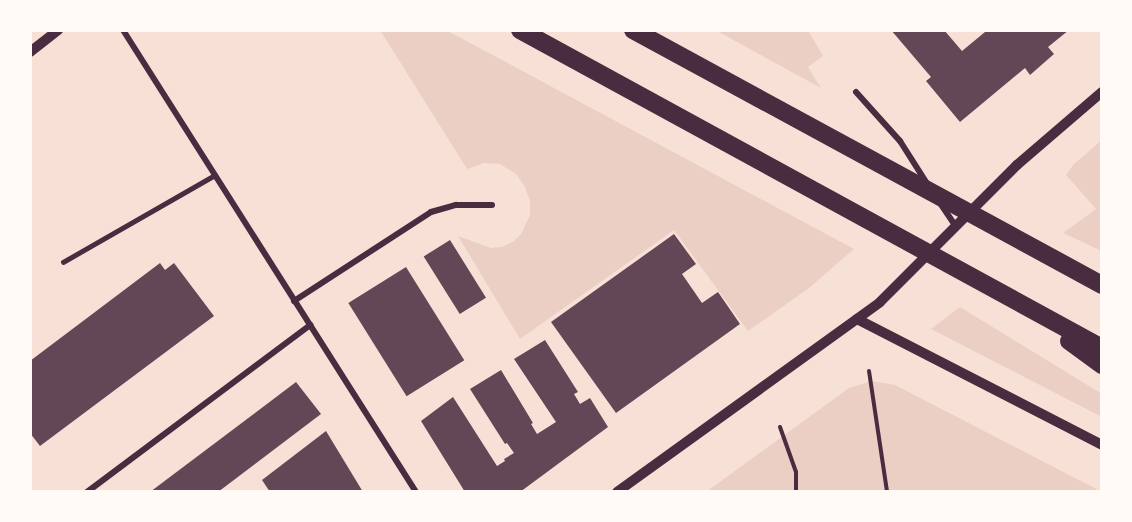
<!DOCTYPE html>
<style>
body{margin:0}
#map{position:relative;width:1132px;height:522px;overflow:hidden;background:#f7e1d7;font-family:"DM Sans",sans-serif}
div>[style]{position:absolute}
.green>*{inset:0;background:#ebcfc5}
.building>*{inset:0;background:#644757;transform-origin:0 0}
.path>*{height:4px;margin:-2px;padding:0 2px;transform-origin:2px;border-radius:2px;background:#4a2c40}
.service>*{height:4.5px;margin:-2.25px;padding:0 2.25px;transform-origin:2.25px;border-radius:2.25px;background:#4a2c40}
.minor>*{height:6px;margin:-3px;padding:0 3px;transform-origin:3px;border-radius:3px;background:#4a2c40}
.tertiary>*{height:10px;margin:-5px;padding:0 5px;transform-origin:5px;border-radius:5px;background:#4a2c40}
.motorway>*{height:18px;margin:-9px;padding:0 9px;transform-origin:9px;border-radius:9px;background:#4a2c40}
span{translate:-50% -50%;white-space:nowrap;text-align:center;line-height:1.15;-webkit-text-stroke:4.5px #fffaf5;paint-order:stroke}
.frame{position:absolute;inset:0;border:32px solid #fffaf5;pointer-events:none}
</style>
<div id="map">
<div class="green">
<i style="clip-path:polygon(380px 30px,446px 30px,854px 249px,809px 288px,748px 331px,674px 230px,520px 339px,458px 236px,491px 248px,502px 247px,513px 242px,521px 234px,530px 215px,530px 201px,525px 187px,516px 174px,500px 164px,484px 163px,467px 169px)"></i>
<i style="clip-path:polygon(715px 30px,808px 30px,823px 56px,808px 67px,821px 88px)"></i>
<i style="clip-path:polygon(1102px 140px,1102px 251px,1063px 233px,1096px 209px,1066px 175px,1074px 164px)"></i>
<i style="clip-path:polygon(960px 307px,1102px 394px,1102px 417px,931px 329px)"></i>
<i style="clip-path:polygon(872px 381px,895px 385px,1102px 492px,706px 492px,849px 388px)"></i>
</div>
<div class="building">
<i style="clip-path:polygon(891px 30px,944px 30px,962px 51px,985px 32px,983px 30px,1069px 30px,1048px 47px,1054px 54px,1030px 75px,1025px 68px,960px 122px,926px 81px,931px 77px)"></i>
<i style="clip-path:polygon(674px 234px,696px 264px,682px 274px,702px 303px,718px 292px,740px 324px,616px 413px,551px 322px)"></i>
<i style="left:450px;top:240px;width:68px;height:31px;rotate:58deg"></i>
<i style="clip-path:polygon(160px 263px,165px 270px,174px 263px,214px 316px,40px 446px,30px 433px,30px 361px)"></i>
<i style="left:406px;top:267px;width:110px;height:68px;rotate:58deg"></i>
<i style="clip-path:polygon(545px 340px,578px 392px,574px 394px,580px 404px,590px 398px,608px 427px,520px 492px,465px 492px,421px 421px,453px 397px,497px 466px,505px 461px,504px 459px,514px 453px,507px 443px,505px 444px,470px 389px,501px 370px,533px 423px,531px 424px,537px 434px,556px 422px,514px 359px)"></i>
<i style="clip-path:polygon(296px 382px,321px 414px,218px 492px,150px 492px)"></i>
<i style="clip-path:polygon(326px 431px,363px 492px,270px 492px,262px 480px)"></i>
</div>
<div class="path">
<i style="left:869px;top:371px;width:122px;rotate:81.5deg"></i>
<i style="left:780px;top:427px;width:48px;rotate:70.4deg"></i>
<i style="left:796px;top:472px;width:20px;rotate:90deg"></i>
</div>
<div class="service">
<i style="left:63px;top:262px;width:175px;rotate:-29.8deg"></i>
</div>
<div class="minor">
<i style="left:123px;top:30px;width:547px;rotate:57.62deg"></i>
<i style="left:856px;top:92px;width:66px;rotate:48.1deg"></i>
<i style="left:900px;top:141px;width:49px;rotate:57.6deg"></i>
<i style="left:940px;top:203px;width:29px;rotate:56deg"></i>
<i style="left:294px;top:301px;width:163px;rotate:-33deg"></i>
<i style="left:431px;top:212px;width:26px;rotate:-16deg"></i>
<i style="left:456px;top:205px;width:36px"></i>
<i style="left:87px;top:492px;width:279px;rotate:-36.8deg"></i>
</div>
<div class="tertiary">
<i style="left:30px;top:52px;width:36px;rotate:-38deg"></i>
<i style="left:857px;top:319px;width:276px;rotate:27.2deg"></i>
<i style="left:617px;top:492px;width:324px;rotate:-35.8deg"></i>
<i style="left:880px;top:302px;width:194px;rotate:-45deg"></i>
<i style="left:1017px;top:165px;width:112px;rotate:-40.7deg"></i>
</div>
<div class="motorway">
<i style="left:520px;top:30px;width:663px;rotate:28.65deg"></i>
<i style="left:633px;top:30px;width:534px;rotate:28.53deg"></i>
<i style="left:1069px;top:341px;width:41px;rotate:36deg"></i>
</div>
<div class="frame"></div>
</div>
